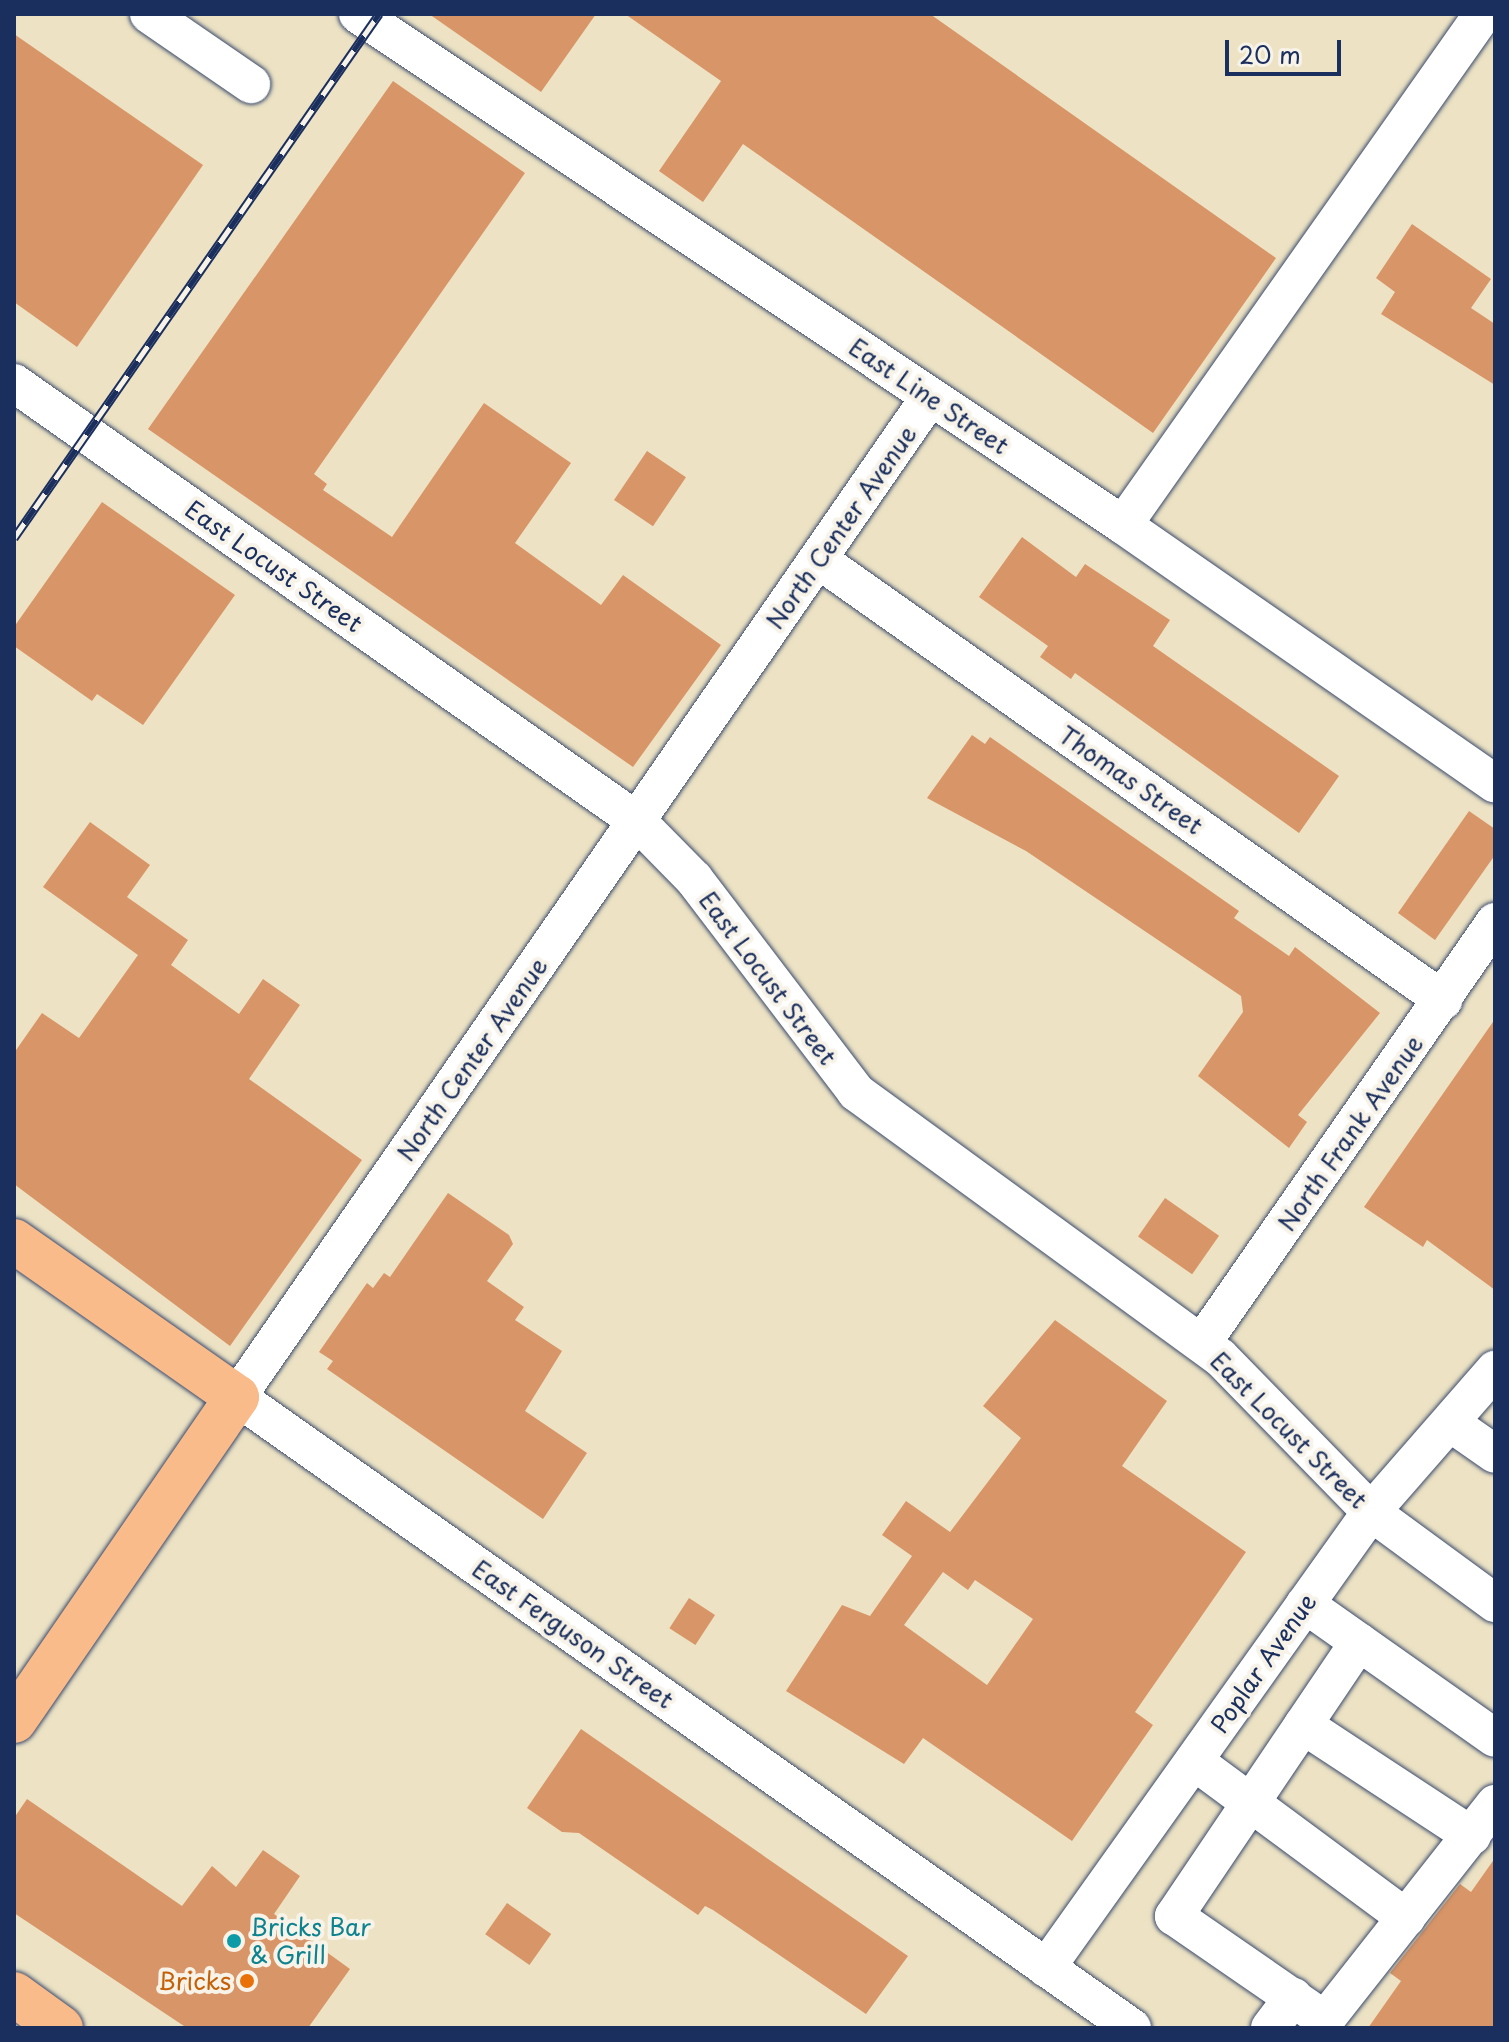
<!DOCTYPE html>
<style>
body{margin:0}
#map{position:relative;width:1509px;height:2042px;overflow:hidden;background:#ede3c4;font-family:"Playpen Sans",sans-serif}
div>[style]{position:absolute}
.building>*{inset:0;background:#d89568;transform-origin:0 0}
.roads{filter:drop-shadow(0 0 2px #3a4a6d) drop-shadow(0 0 2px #3a4a6d)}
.minor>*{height:38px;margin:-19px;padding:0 19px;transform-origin:19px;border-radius:19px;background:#fff}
.major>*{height:44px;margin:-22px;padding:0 22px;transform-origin:22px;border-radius:22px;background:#fabb8b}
.rail>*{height:9px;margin-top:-4.5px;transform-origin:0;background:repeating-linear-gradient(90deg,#f7f3e8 0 18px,#1b2f5e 0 36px);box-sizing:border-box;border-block:2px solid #1b2f5e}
.dots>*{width:22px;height:22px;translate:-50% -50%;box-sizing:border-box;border:4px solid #f7f3e8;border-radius:50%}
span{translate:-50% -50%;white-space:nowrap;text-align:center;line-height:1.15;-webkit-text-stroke:8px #f7f3e8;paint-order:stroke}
.street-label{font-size:24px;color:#1b2f5e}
.culture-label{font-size:24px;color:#0d838f}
.left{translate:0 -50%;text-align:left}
.food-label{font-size:24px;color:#c56008}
.right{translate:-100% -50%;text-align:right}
.frame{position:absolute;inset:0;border:16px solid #1b2f5e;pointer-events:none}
.scale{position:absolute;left:1225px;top:40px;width:116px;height:36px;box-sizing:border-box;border:4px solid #1b2f5e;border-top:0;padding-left:10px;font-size:24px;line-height:28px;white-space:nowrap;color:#1b2f5e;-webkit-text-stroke:6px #f7f3e8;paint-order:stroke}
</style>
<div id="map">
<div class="building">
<i style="clip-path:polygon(429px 14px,596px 14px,541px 92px)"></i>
<i style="clip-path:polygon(625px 14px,930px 14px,1276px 258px,1153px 433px,743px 144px,703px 202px,659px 171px,721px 81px)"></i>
<i style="clip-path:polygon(14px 34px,203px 165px,77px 347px,14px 302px)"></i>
<i style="clip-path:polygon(393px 81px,525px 173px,314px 474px,327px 484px,323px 490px,392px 537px,484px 403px,571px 463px,515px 543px,601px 605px,623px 575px,721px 645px,633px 767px,148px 429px)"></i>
<i style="clip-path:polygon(1412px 224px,1491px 279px,1471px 308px,1495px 324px,1495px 385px,1381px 314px,1395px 292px,1376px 278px)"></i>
<i style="left:647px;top:451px;width:47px;height:59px;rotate:34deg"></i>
<i style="clip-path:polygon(102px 502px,235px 595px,143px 725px,97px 694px,92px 701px,14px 646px,14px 627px)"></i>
<i style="clip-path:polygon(1022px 537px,1076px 577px,1085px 564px,1170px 620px,1153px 646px,1339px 776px,1299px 833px,1075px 673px,1071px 679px,1040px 657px,1048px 646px,979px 597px)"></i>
<i style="clip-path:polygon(972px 735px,985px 744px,990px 737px,1239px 911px,1234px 918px,1289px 956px,1295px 947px,1380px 1013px,1298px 1115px,1307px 1122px,1289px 1148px,1198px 1076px,1243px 1012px,1241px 996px,1026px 851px,927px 798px)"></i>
<i style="clip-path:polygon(1469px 811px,1495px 829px,1495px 855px,1435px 940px,1398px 913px)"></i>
<i style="clip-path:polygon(90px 822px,150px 865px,127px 897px,188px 940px,171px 965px,239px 1014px,263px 979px,300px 1005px,249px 1079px,362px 1160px,230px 1346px,14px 1184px,14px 1053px,42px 1013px,79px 1038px,138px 955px,43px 887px)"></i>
<i style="clip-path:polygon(1495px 1019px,1495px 1290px,1427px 1240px,1423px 1247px,1364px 1207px)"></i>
<i style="clip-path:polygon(448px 1193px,509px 1235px,513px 1244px,487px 1281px,524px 1307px,515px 1320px,562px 1351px,525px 1411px,587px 1453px,543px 1519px,327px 1369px,333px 1361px,319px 1352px,367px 1283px,373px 1288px,384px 1273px,390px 1277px)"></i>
<i style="left:1165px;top:1198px;width:66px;height:47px;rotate:35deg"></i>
<i style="clip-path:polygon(evenodd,1055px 1320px,1167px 1401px,1122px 1466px,1246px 1552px,1135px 1712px,1153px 1725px,1072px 1841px,923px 1738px,904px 1764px,786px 1691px,842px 1605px,870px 1616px,912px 1556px,882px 1535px,906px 1501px,950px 1532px,1021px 1438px,983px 1406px,1055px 1320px,943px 1572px,968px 1590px,975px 1580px,1033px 1619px,987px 1685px,904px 1625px,943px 1572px)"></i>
<i style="left:689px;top:1598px;width:31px;height:36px;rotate:33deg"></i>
<i style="clip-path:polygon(581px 1729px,908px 1956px,866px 2014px,713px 1910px,705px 1906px,698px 1915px,579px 1833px,562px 1832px,527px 1808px)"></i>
<i style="clip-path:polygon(27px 1799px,182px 1906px,212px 1866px,236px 1887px,263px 1850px,300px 1876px,274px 1914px,350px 1969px,308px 2028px,187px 2028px,14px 1913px,14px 1818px)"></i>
<i style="clip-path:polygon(1495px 1858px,1495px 2028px,1368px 2028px,1401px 1981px,1390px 1973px,1460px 1884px,1471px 1892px)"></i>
<i style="left:507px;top:1903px;width:54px;height:38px;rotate:35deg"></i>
</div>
<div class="roads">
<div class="minor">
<i style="left:149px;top:14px;width:124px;rotate:34.5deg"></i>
<i style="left:358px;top:14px;width:920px;rotate:33.74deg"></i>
<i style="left:1123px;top:525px;width:453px;rotate:34.8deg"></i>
<i style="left:14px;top:383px;width:762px;rotate:35.11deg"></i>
<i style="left:637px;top:821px;width:81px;rotate:45.5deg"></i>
<i style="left:694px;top:879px;width:268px;rotate:52.7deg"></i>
<i style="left:856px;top:1092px;width:450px;rotate:36.1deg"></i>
<i style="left:1220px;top:1357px;width:216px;rotate:45.7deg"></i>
<i style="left:1371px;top:1512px;width:154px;rotate:36.3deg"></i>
<i style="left:930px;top:397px;width:1217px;rotate:124.72deg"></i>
<i style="left:237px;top:1397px;width:1095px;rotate:35.18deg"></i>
<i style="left:1123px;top:525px;width:625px;rotate:-54.84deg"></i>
<i style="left:819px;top:560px;width:764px;rotate:35.19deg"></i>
<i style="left:1202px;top:1343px;width:513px;rotate:-55.16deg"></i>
<i style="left:1452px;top:1424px;width:52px;rotate:34.9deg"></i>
<i style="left:1305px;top:1604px;width:232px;rotate:35.2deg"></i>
<i style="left:1359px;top:1642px;width:331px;rotate:124deg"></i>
<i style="left:1174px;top:1916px;width:183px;rotate:34.6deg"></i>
<i style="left:1325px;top:2020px;width:275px;rotate:-51.8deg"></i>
<i style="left:1303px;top:1725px;width:202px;rotate:33.3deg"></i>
<i style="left:1194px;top:1761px;width:264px;rotate:36.5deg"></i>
<i style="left:1046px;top:1968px;width:560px;rotate:-54.52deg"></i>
<i style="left:1371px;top:1512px;width:189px;rotate:-48.9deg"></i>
<i style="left:1270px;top:2028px;width:39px;rotate:-53deg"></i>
</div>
<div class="major">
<i style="left:14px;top:1241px;width:272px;rotate:35deg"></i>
<i style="left:237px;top:1397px;width:393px;rotate:124.5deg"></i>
<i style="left:14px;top:1994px;width:58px;rotate:35.9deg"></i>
</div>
</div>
<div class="rail">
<i style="left:14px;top:538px;width:639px;rotate:-55.14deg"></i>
</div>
<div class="dots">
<i style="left:234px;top:1941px;background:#0f9aa8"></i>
<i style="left:247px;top:1981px;background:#e8710a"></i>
</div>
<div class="street-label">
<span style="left:929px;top:396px;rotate:34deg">East Line Street</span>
<span style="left:841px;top:527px;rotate:-55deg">North Center Avenue</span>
<span style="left:274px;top:566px;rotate:35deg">East Locust Street</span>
<span style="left:1131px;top:780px;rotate:35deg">Thomas Street</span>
<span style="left:768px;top:978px;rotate:53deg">East Locust Street</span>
<span style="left:472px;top:1059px;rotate:-55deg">North Center Avenue</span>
<span style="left:1350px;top:1133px;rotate:-55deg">North Frank Avenue</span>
<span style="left:1289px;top:1430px;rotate:45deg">East Locust Street</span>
<span style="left:573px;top:1634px;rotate:35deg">East Ferguson Street</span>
<span style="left:1263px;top:1663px;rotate:-55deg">Poplar Avenue</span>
</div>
<div class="culture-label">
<span class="left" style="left:250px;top:1941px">Bricks Bar<br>&amp; Grill</span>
</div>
<div class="food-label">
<span class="right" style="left:231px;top:1981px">Bricks</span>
</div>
<div class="frame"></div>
<div class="scale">20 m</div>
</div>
